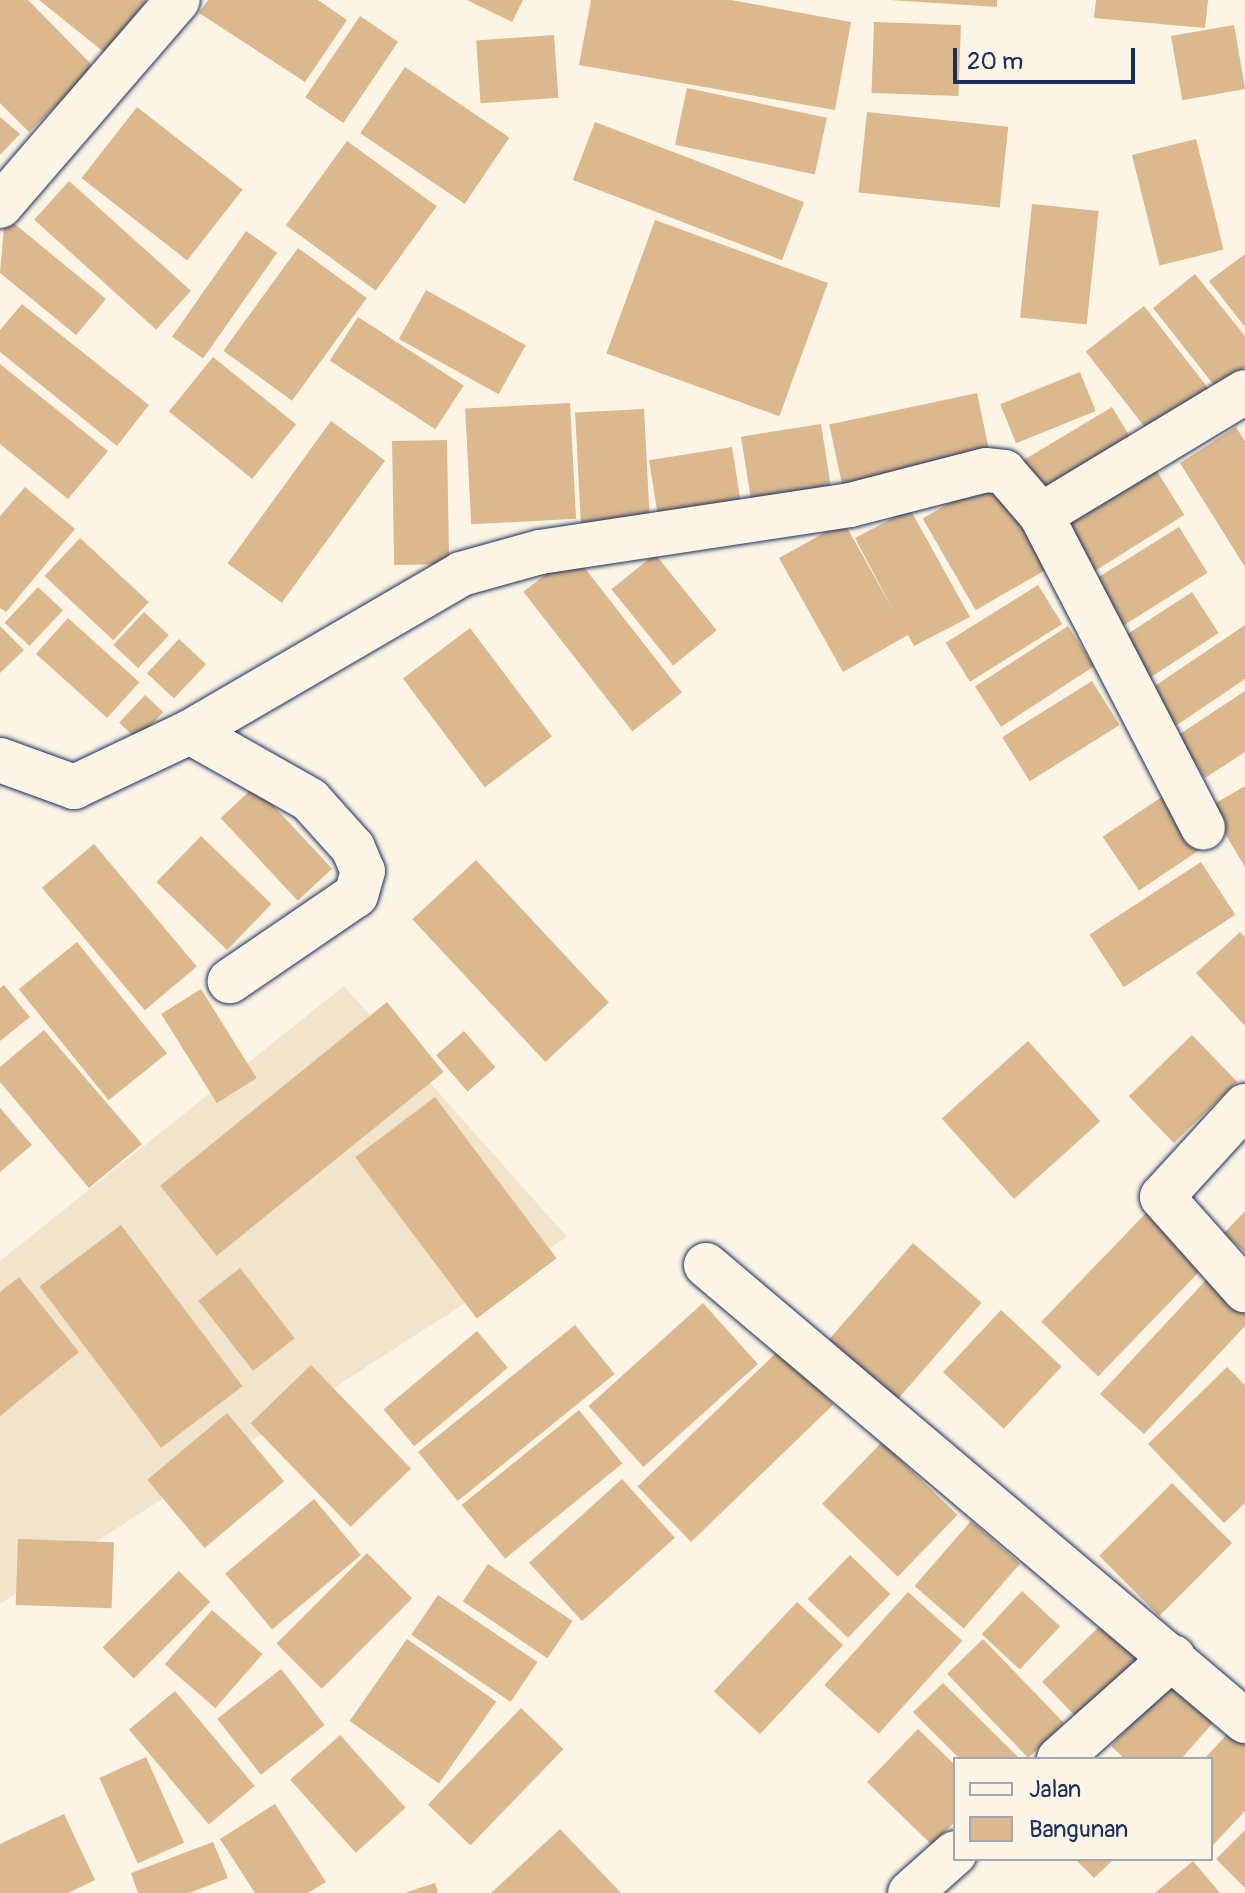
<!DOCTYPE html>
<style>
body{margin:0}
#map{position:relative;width:1245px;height:1893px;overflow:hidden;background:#fcf5e5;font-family:Pangolin,sans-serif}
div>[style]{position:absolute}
.built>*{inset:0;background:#f2e3cb}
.building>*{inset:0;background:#dbb88d;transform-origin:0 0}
.roads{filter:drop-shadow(0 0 2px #1b2f5e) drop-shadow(0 0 2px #1b2f5e)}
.street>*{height:44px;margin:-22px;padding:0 22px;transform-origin:22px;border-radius:22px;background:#fcf5e5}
span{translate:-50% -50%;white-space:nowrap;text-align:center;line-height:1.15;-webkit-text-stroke:8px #fcf5e5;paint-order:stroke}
.legend{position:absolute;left:953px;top:1757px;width:260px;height:104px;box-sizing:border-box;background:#fcf5e5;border:2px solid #a2a6af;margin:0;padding:10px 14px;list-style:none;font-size:24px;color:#1b2f5e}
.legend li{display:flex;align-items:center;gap:16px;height:40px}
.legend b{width:40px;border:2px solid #a2a6af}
.scale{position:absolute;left:953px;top:48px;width:182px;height:36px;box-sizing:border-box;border:4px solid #1b2f5e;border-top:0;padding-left:10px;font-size:24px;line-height:28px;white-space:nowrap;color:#1b2f5e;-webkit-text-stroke:6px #fcf5e5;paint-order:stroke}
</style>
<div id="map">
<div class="built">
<i style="clip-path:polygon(344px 986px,567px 1237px,0 1604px,0 1261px)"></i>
</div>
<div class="building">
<i style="clip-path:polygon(0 0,28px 0,95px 68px,29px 132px,0 103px)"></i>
<i style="clip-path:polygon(39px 0,144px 0,146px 1px,105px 53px)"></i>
<i style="clip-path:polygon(208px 0,318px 0,347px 20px,305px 82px,199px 13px)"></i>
<i style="clip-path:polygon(467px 0,523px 0,512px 22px)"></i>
<i style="clip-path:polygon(591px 0,731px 0,851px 22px,835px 110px,579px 65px)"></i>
<i style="clip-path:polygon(890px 0,997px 0,997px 7px)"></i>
<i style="clip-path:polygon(1096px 0,1208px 0,1205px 28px,1094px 18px)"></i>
<i style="left:360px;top:16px;width:46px;height:98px;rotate:34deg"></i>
<i style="left:874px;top:22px;width:87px;height:71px;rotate:2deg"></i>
<i style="left:1234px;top:25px;width:65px;height:64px;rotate:80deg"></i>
<i style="left:554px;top:35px;width:63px;height:78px;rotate:86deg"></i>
<i style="left:405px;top:67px;width:126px;height:80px;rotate:34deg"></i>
<i style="left:687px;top:88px;width:143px;height:58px;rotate:12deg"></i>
<i style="left:137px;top:107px;width:134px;height:90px;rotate:38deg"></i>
<i style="left:867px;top:112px;width:142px;height:81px;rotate:6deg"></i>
<i style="clip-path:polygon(0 117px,20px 134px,0 155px)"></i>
<i style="left:595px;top:122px;width:224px;height:62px;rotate:21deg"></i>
<i style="left:1196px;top:139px;width:114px;height:66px;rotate:76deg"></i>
<i style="left:347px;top:141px;width:111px;height:104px;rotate:36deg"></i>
<i style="left:69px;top:181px;width:164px;height:52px;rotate:42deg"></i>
<i style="left:1032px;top:204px;width:67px;height:114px;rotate:6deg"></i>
<i style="clip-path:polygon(5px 216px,106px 299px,76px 335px,0 273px)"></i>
<i style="left:655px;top:220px;width:184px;height:142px;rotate:20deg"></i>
<i style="left:246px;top:231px;width:38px;height:129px;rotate:35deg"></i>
<i style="left:298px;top:248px;width:85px;height:127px;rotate:36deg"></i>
<i style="clip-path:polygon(1245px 254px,1245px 327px,1209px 281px)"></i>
<i style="clip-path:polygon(1195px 274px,1245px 336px,1245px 367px,1217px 389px,1153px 308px)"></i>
<i style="left:426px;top:290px;width:114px;height:56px;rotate:29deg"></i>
<i style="clip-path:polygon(22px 304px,149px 405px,117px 446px,0 352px,0 330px)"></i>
<i style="left:1144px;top:306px;width:106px;height:74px;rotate:52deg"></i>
<i style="left:358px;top:317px;width:126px;height:52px;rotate:33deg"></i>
<i style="left:213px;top:357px;width:107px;height:70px;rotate:39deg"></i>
<i style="clip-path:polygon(0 364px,108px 451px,68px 499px,0 444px)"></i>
<i style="left:1080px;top:372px;width:42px;height:86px;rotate:68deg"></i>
<i style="left:977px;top:393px;width:62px;height:151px;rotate:78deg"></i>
<i style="left:570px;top:403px;width:116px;height:105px;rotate:87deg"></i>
<i style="left:1112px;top:407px;width:43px;height:107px;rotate:59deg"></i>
<i style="left:644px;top:409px;width:117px;height:69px;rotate:87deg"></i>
<i style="left:331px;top:421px;width:67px;height:176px;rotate:36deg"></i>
<i style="left:821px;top:424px;width:72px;height:81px;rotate:81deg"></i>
<i style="clip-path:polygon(1236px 427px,1245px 441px,1245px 567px,1180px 463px)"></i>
<i style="left:447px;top:440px;width:124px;height:55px;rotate:89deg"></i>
<i style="left:732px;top:447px;width:58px;height:84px;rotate:81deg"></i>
<i style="left:1153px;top:465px;width:59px;height:106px;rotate:58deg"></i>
<i style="left:998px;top:475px;width:106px;height:87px;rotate:60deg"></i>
<i style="clip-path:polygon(25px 487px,75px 529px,6px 612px,0 608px,0 516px)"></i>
<i style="clip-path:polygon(910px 509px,970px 617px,914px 646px,908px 635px,843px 672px,779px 558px,844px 522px,893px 610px,855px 538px)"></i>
<i style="left:1179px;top:527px;width:54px;height:112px;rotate:58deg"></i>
<i style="left:80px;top:538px;width:94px;height:52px;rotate:43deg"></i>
<i style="left:573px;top:553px;width:177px;height:63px;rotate:52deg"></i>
<i style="left:655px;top:554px;width:98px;height:56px;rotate:51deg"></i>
<i style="left:1038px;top:585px;width:46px;height:109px;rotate:58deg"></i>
<i style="left:38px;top:587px;width:34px;height:49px;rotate:43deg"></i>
<i style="left:1192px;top:592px;width:49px;height:93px;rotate:57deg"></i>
<i style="left:144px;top:612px;width:34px;height:45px;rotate:43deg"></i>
<i style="left:68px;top:618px;width:96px;height:48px;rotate:42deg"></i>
<i style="clip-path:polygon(1245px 625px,1245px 679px,1174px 727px,1149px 690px)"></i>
<i style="clip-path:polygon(0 626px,24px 650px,0 673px)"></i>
<i style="left:1068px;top:626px;width:48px;height:111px;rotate:57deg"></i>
<i style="left:470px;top:628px;width:136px;height:84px;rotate:53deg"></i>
<i style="left:179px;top:639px;width:37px;height:47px;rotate:43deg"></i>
<i style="left:1092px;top:681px;width:52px;height:106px;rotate:58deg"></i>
<i style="clip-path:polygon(1245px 691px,1245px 752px,1205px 778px,1177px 736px)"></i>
<i style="left:145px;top:695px;width:25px;height:38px;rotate:43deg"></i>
<i style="left:255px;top:786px;width:113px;height:47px;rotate:47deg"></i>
<i style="clip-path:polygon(1245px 786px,1245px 867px,1209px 807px)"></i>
<i style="left:1169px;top:792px;width:65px;height:80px;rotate:56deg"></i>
<i style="left:201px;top:836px;width:98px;height:64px;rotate:44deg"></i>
<i style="left:94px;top:844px;width:160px;height:68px;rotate:50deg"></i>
<i style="left:476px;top:860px;width:195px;height:87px;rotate:47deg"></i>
<i style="left:1201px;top:862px;width:63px;height:133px;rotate:57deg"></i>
<i style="clip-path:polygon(1240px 932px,1245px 937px,1245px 1026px,1196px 973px)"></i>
<i style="left:77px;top:942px;width:143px;height:75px;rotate:51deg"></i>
<i style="clip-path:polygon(4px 985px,30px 1017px,0 1041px,0 988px)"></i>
<i style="left:201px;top:989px;width:105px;height:47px;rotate:58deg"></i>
<i style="left:387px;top:1002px;width:90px;height:292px;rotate:51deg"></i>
<i style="clip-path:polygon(44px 1030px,142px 1144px,89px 1188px,0 1082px,0 1067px)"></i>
<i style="left:464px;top:1031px;width:48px;height:37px;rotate:49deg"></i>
<i style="left:1192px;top:1035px;width:65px;height:88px;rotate:46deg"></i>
<i style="left:1028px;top:1041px;width:108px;height:116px;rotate:48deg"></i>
<i style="left:435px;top:1097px;width:202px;height:100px;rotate:53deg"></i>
<i style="clip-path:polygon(0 1108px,32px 1145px,0 1172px)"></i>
<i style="left:1151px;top:1208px;width:79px;height:158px;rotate:44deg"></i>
<i style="clip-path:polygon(1245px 1211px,1245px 1252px,1224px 1233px)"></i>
<i style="left:121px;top:1225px;width:202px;height:102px;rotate:53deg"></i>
<i style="left:913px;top:1243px;width:91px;height:128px;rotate:41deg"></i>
<i style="left:240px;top:1268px;width:89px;height:53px;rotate:52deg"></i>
<i style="clip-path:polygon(19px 1277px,79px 1352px,0 1416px,0 1292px)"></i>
<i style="clip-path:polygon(1207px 1279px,1245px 1314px,1245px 1326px,1144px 1434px,1100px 1394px)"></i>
<i style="left:703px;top:1303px;width:82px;height:154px;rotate:48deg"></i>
<i style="left:1001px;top:1310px;width:83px;height:85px;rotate:43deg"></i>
<i style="left:575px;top:1325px;width:63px;height:202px;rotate:51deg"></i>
<i style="left:477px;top:1331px;width:48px;height:122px;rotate:50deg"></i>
<i style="left:780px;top:1349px;width:77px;height:198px;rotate:46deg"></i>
<i style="left:311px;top:1365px;width:144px;height:84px;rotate:46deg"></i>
<i style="clip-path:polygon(1227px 1367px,1245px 1385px,1245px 1503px,1224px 1523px,1148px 1444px)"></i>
<i style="left:579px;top:1410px;width:69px;height:151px;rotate:51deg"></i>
<i style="left:227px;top:1413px;width:89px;height:104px;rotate:50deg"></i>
<i style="left:882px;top:1442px;width:105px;height:86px;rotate:44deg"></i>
<i style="left:622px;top:1479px;width:79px;height:125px;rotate:48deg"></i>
<i style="left:1172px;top:1483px;width:85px;height:103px;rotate:45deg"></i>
<i style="left:314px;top:1499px;width:73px;height:116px;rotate:50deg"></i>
<i style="left:971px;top:1521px;width:65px;height:86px;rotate:41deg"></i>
<i style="left:18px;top:1539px;width:96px;height:66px;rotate:2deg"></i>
<i style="left:367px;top:1553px;width:64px;height:128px;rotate:45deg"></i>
<i style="left:850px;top:1555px;width:56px;height:61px;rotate:44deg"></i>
<i style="left:488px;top:1564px;width:102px;height:45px;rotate:34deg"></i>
<i style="left:179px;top:1571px;width:44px;height:108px;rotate:45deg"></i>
<i style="left:1022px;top:1591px;width:52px;height:59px;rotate:43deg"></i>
<i style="left:908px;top:1592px;width:73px;height:125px;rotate:42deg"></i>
<i style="left:438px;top:1595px;width:120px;height:48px;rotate:34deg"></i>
<i style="left:797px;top:1602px;width:63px;height:122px;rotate:43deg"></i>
<i style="left:212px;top:1610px;width:67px;height:72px;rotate:41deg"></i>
<i style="left:1104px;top:1622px;width:55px;height:86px;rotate:46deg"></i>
<i style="left:407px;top:1639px;width:109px;height:100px;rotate:35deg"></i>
<i style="left:983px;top:1639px;width:117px;height:50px;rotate:46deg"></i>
<i style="left:281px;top:1669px;width:71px;height:81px;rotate:52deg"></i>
<i style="clip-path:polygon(1175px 1677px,1219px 1716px,1181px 1759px,1125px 1759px,1111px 1746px)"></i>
<i style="clip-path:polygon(943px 1683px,1020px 1759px,960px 1759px,913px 1712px)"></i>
<i style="left:175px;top:1691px;width:124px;height:60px;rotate:50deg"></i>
<i style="left:521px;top:1708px;width:59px;height:134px;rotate:44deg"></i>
<i style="clip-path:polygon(918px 1729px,955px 1765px,955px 1822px,932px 1845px,867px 1782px)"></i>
<i style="clip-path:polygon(1230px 1731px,1245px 1745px,1245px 1811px,1213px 1845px,1211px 1759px,1204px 1759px)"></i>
<i style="left:340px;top:1735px;width:98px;height:67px;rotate:48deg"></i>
<i style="left:146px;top:1757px;width:94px;height:51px;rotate:66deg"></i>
<i style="clip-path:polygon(275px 1804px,326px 1882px,308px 1893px,255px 1893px,220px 1839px)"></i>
<i style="clip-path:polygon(64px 1814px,95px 1880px,68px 1893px,0 1893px,0 1844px)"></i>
<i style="clip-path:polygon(560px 1829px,621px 1893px,491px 1893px)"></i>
<i style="clip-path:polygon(1245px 1830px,1245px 1888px,1216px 1859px)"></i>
<i style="clip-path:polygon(213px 1842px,228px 1878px,189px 1893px,138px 1893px,131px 1873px)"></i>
<i style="clip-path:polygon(1075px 1859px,1114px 1859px,1094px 1878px)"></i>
<i style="clip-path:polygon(1193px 1861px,1220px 1893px,1155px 1893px)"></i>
<i style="clip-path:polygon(435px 1883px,438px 1893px,407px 1893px,407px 1892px)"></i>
</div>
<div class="roads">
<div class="street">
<i style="left:0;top:206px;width:272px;rotate:-49.2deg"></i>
<i style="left:1041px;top:515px;width:238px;rotate:-31.1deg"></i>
<i style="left:190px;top:732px;width:138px;rotate:29.5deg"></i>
<i style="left:310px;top:800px;width:64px;rotate:48.1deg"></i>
<i style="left:353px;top:848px;width:25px;rotate:67deg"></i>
<i style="left:363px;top:871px;width:25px;rotate:106deg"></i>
<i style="left:356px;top:895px;width:153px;rotate:145.7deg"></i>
<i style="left:0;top:760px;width:79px;rotate:20deg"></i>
<i style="left:74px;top:787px;width:128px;rotate:-25.4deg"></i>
<i style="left:190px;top:732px;width:314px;rotate:-30.2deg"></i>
<i style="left:461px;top:574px;width:82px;rotate:-15.6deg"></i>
<i style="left:540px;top:552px;width:314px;rotate:-8.6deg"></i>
<i style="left:850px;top:505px;width:140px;rotate:-14.4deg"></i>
<i style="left:986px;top:470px;width:18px;rotate:6deg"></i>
<i style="left:1004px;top:472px;width:57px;rotate:49.3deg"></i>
<i style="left:1041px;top:515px;width:352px;rotate:62.6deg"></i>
<i style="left:1245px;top:1106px;width:123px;rotate:132.4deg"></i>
<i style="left:1162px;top:1197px;width:125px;rotate:48.3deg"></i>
<i style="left:706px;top:1265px;width:706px;rotate:40.23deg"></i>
<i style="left:1059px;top:1759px;width:153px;rotate:-41.8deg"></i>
<i style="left:910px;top:1893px;width:60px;rotate:-41.6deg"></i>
</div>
</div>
<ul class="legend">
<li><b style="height:10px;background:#fcf5e5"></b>Jalan</li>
<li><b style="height:22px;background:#dbb88d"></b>Bangunan</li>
</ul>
<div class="scale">20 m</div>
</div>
